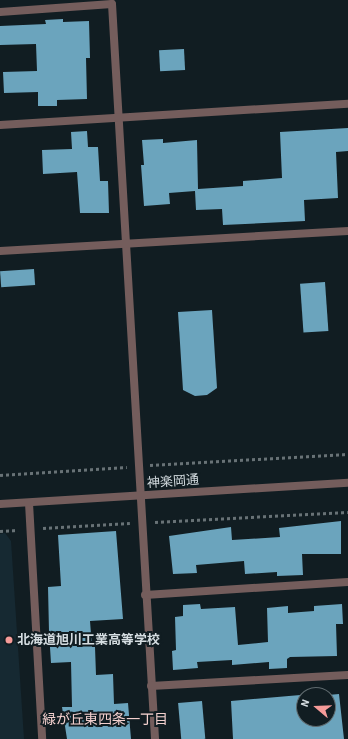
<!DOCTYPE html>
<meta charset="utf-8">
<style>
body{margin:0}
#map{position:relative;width:348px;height:739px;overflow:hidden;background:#111d22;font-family:"Source Sans 3","Noto Sans JP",sans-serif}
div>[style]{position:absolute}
.built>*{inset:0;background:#162932}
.building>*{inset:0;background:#6ba4bd;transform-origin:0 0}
.path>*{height:2.5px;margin-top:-1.25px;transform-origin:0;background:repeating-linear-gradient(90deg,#687276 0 3px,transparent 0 6px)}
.minor>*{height:8px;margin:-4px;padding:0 4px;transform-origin:4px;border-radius:4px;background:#745d5c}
.tertiary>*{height:8px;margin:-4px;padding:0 4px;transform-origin:4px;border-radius:4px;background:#745d5c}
.dots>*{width:11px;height:11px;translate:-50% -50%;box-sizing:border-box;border:2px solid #111d22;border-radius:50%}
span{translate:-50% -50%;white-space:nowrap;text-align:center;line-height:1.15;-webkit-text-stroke:4px #111d22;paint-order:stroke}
.street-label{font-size:13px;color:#d5dde1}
.poi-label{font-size:13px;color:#d5dde1;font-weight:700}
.left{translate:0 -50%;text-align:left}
.neighbourhood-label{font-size:14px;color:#f3d0ce}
.north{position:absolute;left:296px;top:687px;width:40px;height:40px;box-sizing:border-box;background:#111d22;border:1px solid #5f6a6e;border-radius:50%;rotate:289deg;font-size:11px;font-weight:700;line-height:16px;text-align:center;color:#d5dde1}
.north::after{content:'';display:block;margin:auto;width:14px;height:18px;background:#f59b99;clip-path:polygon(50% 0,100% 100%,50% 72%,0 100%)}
</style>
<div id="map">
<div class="built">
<i style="clip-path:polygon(5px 533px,11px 541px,24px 739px,0 739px,0 534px)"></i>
</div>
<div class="building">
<i style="clip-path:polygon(63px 19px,63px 22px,89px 21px,90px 58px,86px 58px,87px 99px,57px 100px,57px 106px,38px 106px,38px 92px,4px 93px,3px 72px,37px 71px,36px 44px,0 45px,0 26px,46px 24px,45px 20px)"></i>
<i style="left:184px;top:49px;width:21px;height:25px;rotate:87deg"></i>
<i style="clip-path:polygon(348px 128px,348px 151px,336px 152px,338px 198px,304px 200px,305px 221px,223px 225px,222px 209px,196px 210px,195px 191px,169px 193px,170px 204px,144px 206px,141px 165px,144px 165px,142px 140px,163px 139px,163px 143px,197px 140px,198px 189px,243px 186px,243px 181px,282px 178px,280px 132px)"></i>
<i style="clip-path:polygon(87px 131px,88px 147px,98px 147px,100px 181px,108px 181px,109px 213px,80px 213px,77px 172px,43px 174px,42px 150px,72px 149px,71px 132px)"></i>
<i style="left:34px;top:269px;width:16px;height:34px;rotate:86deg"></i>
<i style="left:325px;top:282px;width:49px;height:25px;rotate:86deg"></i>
<i style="clip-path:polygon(212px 310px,217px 388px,207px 395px,195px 396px,183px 390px,178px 312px)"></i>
<i style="clip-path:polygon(341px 521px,341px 554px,302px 554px,303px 575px,277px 576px,277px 572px,245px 574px,244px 561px,196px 565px,197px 573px,173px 574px,169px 536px,231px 527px,232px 540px,280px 537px,279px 528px)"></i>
<i style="clip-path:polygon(116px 531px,123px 619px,90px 621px,92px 647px,95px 647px,96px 675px,113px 674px,114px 704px,128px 703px,131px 739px,67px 739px,62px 707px,72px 707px,71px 662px,51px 663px,49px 632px,48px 587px,61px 586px,58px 535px)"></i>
<i style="clip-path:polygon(200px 604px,201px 609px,235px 607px,238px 645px,268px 642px,267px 608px,288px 606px,288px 613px,314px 611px,314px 606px,342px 604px,343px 624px,336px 624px,337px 656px,290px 657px,287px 659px,287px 668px,269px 669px,269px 662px,232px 665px,232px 660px,197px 662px,198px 668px,173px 670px,172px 651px,176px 650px,175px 617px,183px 616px,183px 605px)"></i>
<i style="clip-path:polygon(312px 694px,304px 695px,304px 719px,328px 719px,328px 695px,339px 694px,344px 739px,233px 739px,231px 701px)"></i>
<i style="left:202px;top:701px;width:38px;height:24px;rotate:85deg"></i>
</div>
<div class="path">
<i style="left:150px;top:465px;width:198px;rotate:-3.2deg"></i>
<i style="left:0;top:475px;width:127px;rotate:-3.6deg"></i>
<i style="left:155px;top:522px;width:193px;rotate:-3deg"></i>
<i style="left:43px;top:528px;width:87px;rotate:-3.3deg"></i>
<i style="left:0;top:531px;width:18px;rotate:-3deg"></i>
</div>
<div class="minor">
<i style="left:0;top:12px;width:112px;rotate:-4.1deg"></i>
<i style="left:112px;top:4px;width:736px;rotate:86.65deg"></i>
<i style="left:0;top:125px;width:349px;rotate:-3.5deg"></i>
<i style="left:0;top:251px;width:349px;rotate:-3.3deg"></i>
<i style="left:29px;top:503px;width:236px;rotate:86.8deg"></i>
<i style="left:145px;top:595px;width:203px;rotate:-3.7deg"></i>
<i style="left:151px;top:686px;width:197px;rotate:-3.2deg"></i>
</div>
<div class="tertiary">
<i style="left:0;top:504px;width:349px;rotate:-3.5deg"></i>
</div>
<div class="dots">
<i style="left:9px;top:640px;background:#f59b99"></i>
</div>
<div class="street-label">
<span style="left:173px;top:482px;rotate:-4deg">神楽岡通</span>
</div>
<div class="poi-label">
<span class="left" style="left:17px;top:640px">北海道旭川工業高等学校</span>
</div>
<div class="neighbourhood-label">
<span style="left:105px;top:720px">緑が丘東四条一丁目</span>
</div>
<div class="north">N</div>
</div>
